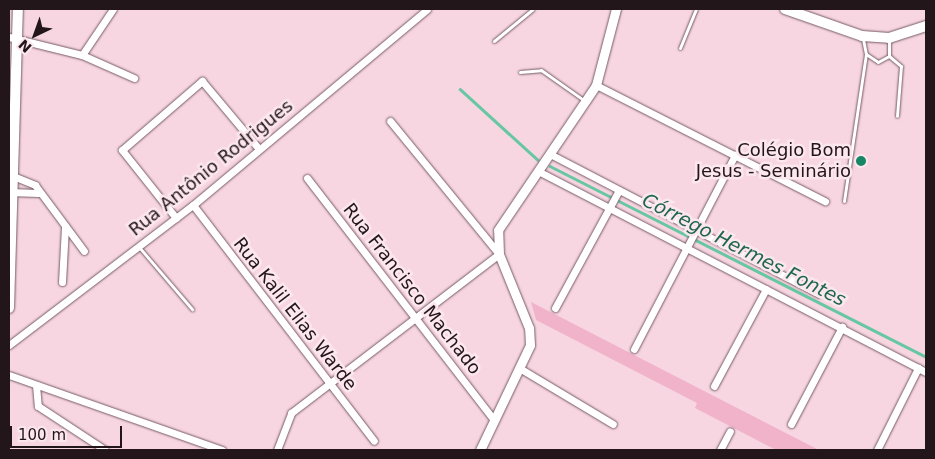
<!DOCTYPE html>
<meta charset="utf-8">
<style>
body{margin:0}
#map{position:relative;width:935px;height:459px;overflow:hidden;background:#f7d6e2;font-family:"DejaVu Sans",sans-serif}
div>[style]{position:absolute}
.green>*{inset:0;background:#f1b3ca}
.stream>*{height:2.5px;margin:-1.25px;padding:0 1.25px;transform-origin:1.25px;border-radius:1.25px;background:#68c7a3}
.roads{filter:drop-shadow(0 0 1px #775b65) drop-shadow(0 0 1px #775b65)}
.service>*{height:3px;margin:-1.5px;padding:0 1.5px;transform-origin:1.5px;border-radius:1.5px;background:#fff}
.minor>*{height:7px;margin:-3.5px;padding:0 3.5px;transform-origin:3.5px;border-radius:3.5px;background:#fff}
.tertiary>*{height:9px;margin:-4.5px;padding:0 4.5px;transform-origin:4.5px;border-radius:4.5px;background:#fff}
.secondary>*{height:10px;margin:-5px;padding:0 5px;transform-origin:5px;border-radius:5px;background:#fff}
.primary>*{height:10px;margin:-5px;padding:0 5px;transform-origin:5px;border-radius:5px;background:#fff}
.dots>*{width:14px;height:14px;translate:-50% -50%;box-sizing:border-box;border:2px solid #fce7ee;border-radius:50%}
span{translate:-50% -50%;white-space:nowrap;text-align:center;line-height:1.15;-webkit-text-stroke:5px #fce7ee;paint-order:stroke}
.poi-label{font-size:18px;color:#22161b}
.right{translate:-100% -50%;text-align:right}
.street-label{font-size:18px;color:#22161b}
.water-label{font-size:19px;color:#1d664d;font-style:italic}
.frame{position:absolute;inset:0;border:10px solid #22161b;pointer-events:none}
.north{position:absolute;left:10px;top:10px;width:50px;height:50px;-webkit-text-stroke:4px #fce7ee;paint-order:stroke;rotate:222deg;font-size:14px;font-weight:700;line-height:20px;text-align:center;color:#22161b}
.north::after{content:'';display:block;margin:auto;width:18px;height:22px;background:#22161b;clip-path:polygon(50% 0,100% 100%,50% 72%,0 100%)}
.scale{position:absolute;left:10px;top:426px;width:112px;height:22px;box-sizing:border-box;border:2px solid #22161b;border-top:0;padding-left:6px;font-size:15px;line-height:18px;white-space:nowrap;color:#22161b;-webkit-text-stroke:4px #fce7ee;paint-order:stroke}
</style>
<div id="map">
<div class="green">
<i style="clip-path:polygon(531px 302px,819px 450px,776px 450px,695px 408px,697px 403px,536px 320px)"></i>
</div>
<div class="stream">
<i style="left:460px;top:89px;width:105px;rotate:42.3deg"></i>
<i style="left:550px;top:166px;width:422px;rotate:26.9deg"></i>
</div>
<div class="roads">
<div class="service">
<i style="left:863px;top:39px;width:15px;rotate:79deg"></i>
<i style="left:866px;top:54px;width:14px;rotate:34deg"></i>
<i style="left:878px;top:62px;width:13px;rotate:-29deg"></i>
<i style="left:889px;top:56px;width:15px;rotate:-90deg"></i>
<i style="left:494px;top:41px;width:50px;rotate:-39.4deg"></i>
<i style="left:680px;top:48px;width:42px;rotate:-67.7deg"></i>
<i style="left:889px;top:56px;width:16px;rotate:40deg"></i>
<i style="left:901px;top:66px;width:50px;rotate:94.6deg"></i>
<i style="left:520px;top:72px;width:21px;rotate:-5deg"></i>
<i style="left:541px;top:70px;width:54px;rotate:35.2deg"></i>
<i style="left:844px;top:201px;width:149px;rotate:-81.5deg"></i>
<i style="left:139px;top:247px;width:82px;rotate:49.5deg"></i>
</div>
<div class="minor">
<i style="left:9px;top:37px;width:75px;rotate:13.9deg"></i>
<i style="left:82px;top:55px;width:57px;rotate:23.9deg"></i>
<i style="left:82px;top:55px;width:55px;rotate:-56deg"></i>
<i style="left:596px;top:85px;width:257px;rotate:26.9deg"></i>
<i style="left:550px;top:154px;width:303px;rotate:27.5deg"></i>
<i style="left:538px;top:171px;width:437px;rotate:27.4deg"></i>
<i style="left:13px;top:176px;width:24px;rotate:22deg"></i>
<i style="left:35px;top:185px;width:82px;rotate:53.4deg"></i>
<i style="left:307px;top:178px;width:304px;rotate:52.3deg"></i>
<i style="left:9px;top:192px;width:29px;rotate:2deg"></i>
<i style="left:193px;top:205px;width:297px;rotate:52.5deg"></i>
<i style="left:176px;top:218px;width:87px;rotate:-128.5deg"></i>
<i style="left:122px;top:150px;width:106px;rotate:-40.8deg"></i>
<i style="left:202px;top:81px;width:89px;rotate:50deg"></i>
<i style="left:62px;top:282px;width:56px;rotate:-86.9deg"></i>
<i style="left:555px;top:308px;width:134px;rotate:-61.5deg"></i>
<i style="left:9px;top:345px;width:231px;rotate:-37.3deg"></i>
<i style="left:193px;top:205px;width:305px;rotate:-39.9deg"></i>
<i style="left:634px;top:349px;width:219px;rotate:-62.5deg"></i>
<i style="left:521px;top:369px;width:107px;rotate:30.9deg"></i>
<i style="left:9px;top:375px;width:226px;rotate:19.4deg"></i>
<i style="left:36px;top:385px;width:21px;rotate:85deg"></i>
<i style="left:38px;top:406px;width:80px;rotate:33.3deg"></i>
<i style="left:714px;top:386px;width:110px;rotate:-61.8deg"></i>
<i style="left:791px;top:424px;width:110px;rotate:-62.3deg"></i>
<i style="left:277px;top:450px;width:40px;rotate:-69deg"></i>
<i style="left:291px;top:413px;width:262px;rotate:-37.4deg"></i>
<i style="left:499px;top:254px;width:172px;rotate:-129.3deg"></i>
<i style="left:720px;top:450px;width:21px;rotate:-62deg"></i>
<i style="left:877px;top:450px;width:92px;rotate:-63.4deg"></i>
</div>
<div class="tertiary">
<i style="left:480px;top:450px;width:116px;rotate:-64.5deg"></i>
<i style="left:530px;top:345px;width:17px;rotate:-93deg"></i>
<i style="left:529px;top:328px;width:80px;rotate:-112.1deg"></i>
<i style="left:499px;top:254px;width:24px;rotate:-92deg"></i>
<i style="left:498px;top:230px;width:175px;rotate:-55.9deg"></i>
<i style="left:596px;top:85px;width:79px;rotate:-75.3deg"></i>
</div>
<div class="secondary">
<i style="left:785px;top:9px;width:82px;rotate:19.3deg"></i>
<i style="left:862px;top:36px;width:27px;rotate:4deg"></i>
<i style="left:889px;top:38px;width:39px;rotate:-18deg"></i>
</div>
<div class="primary">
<i style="left:9px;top:308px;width:299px;rotate:-88.3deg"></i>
</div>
</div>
<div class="dots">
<i style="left:861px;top:161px;background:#178664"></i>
</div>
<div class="poi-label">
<span class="right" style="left:851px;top:161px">Colégio Bom<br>Jesus - Seminário</span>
</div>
<div class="street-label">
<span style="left:211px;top:168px;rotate:-39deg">Rua Antônio Rodrigues</span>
<span style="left:412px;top:289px;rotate:52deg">Rua Francisco Machado</span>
<span style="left:295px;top:314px;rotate:52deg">Rua Kalil Elias Warde</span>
</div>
<div class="water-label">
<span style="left:744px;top:250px;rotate:27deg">Córrego Hermes Fontes</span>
</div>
<div class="frame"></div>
<div class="north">N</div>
<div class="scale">100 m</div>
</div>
